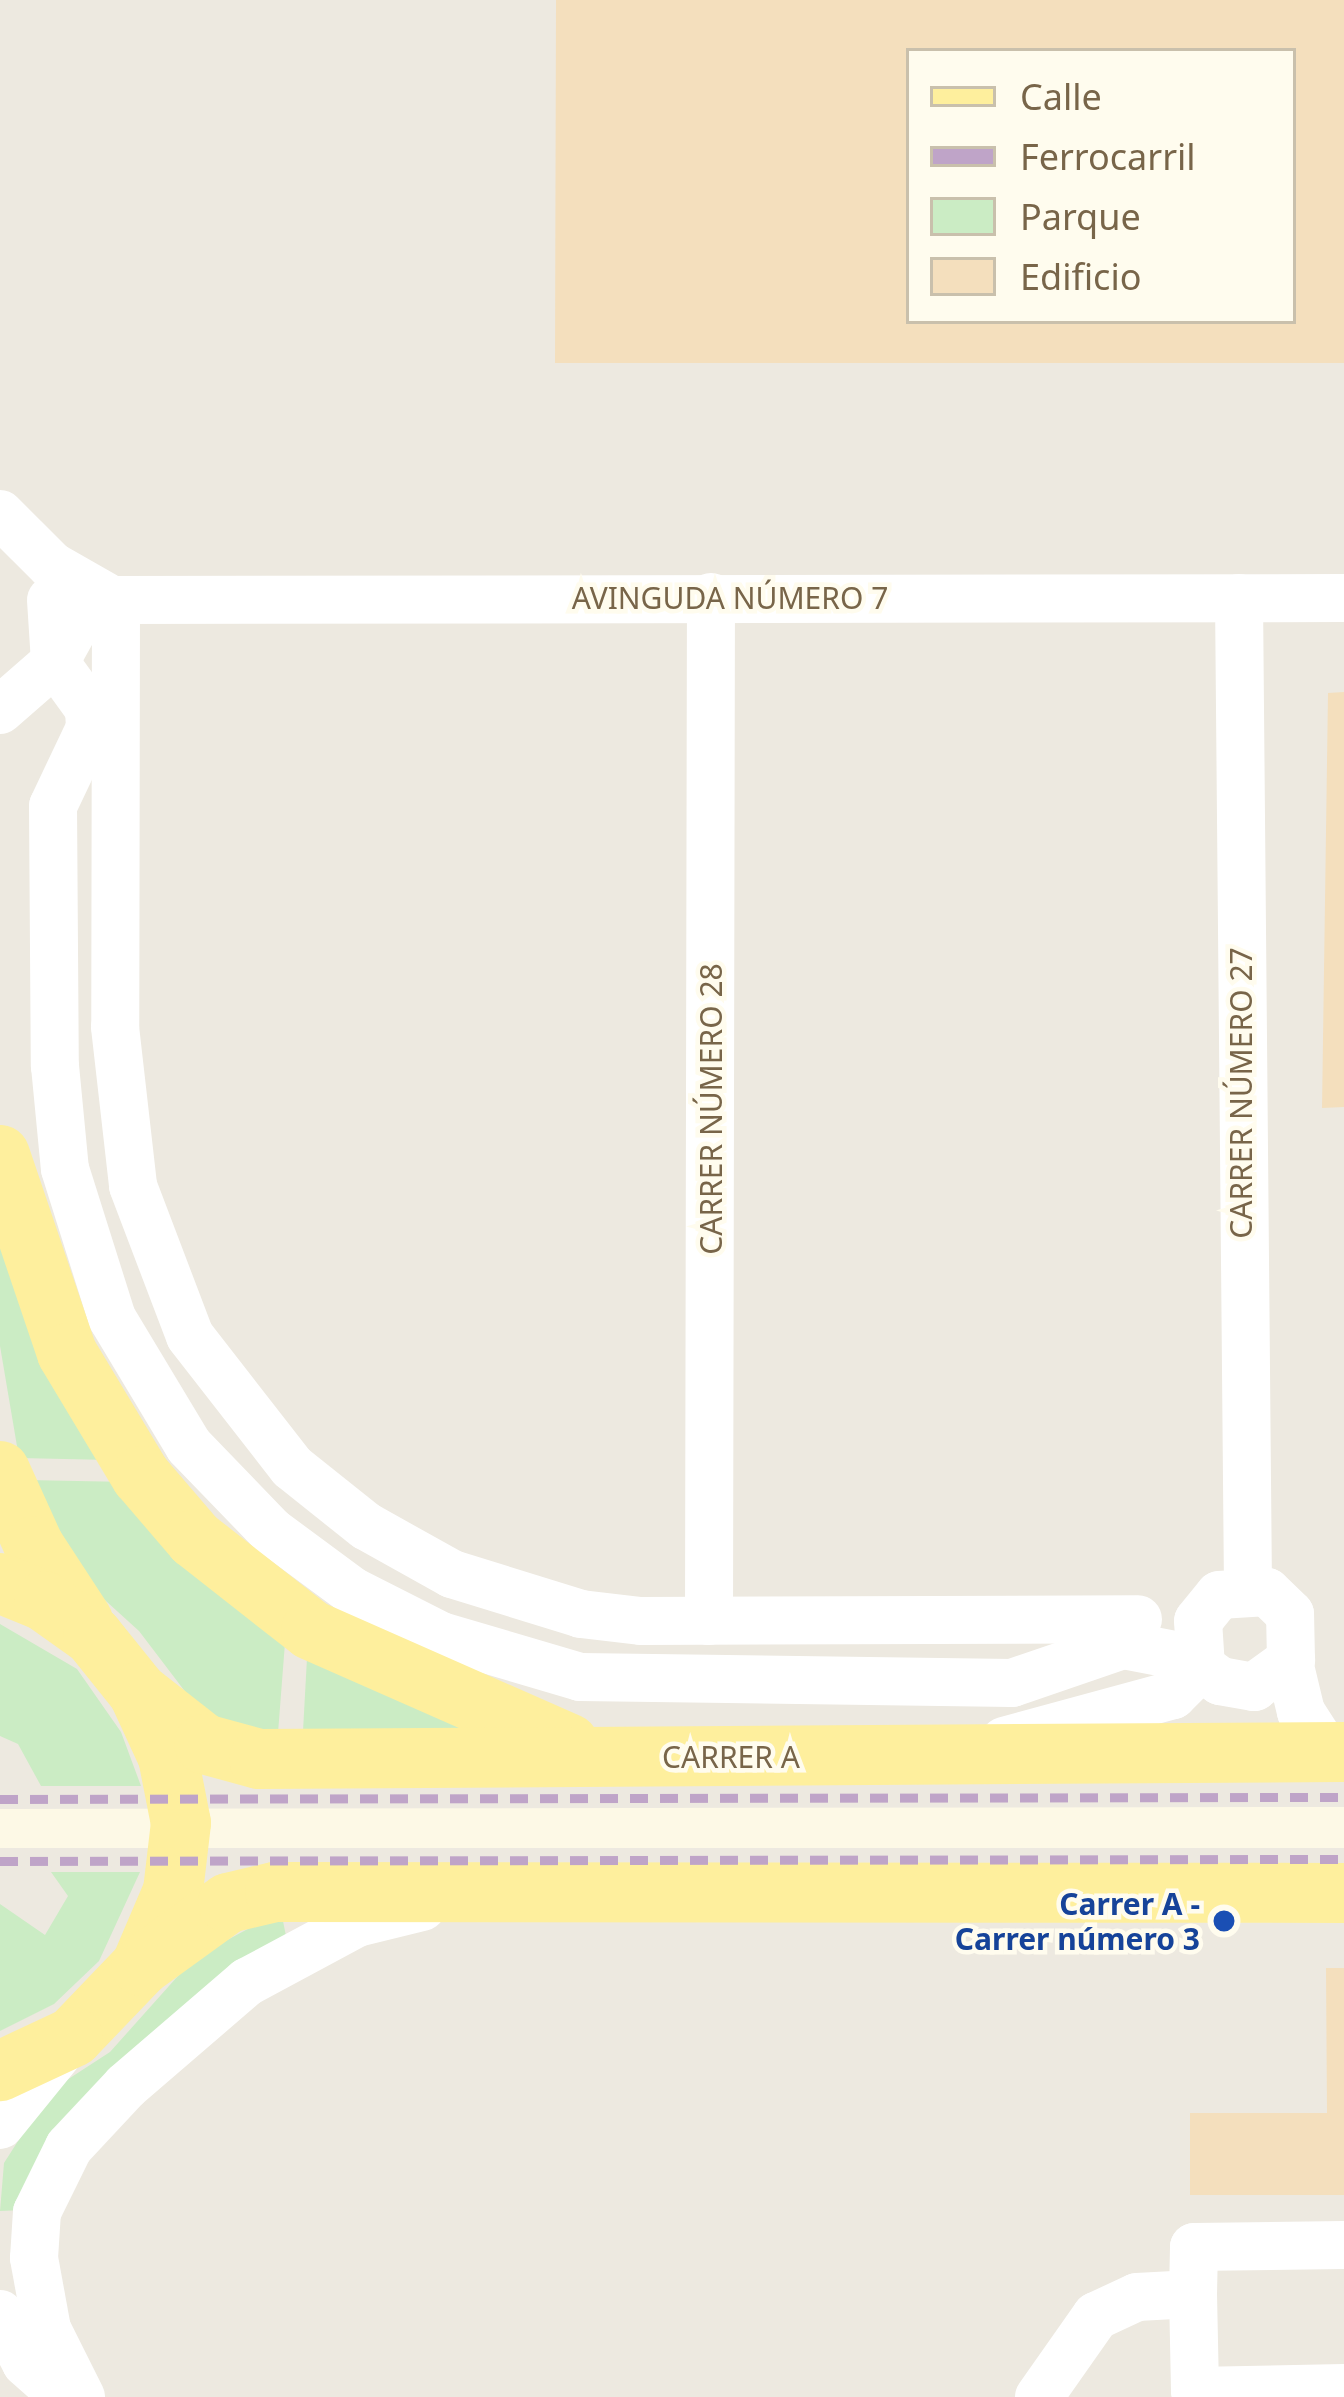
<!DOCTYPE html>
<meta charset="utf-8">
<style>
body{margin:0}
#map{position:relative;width:1344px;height:2397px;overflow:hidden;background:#fdf9e6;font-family:"Noto Sans",sans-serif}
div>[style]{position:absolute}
.industrial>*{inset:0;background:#ede9e0;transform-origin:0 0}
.green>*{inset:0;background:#cbecc4}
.building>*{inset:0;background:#f4dfbd}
.minor>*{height:48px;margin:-24px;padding:0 24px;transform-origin:24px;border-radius:24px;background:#fff}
.major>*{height:60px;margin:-30px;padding:0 30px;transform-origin:30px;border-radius:30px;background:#feef9d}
.rail>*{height:9px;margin-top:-4.5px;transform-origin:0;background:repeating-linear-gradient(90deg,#bfa4c8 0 18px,transparent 0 30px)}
.dots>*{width:33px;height:33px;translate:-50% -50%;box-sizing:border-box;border:6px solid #fffcee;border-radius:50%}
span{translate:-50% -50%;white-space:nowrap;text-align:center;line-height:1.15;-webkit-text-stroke:9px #fffcee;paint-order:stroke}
.street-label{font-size:30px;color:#786549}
.transit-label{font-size:30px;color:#164399;font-weight:700}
.right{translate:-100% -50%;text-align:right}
.legend{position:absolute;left:906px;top:48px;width:390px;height:276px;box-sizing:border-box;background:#fffcee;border:3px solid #c9c0ac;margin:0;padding:15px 21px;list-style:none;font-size:36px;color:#786549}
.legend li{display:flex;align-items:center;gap:24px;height:60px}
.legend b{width:60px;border:3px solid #c9c0ac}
</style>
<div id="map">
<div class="industrial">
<i style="clip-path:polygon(evenodd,0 0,1344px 0,1344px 1807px,0 1809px,0 0,909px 51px,1293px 51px,1293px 321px,909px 321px,909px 51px)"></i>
<i style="left:1344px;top:1848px;width:549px;height:1344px;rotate:90deg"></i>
</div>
<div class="green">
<i style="clip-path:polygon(0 1211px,110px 1460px,19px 1458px,0 1346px)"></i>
<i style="clip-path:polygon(26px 1480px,129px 1482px,286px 1630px,278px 1733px,222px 1720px,190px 1698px,139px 1631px,96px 1592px)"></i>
<i style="clip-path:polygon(0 1624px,77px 1669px,121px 1732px,141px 1786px,41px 1786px,18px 1744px,0 1736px)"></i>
<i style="clip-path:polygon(307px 1658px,489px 1728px,303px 1731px)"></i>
<i style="clip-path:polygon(51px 1872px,140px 1872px,99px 1961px,54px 2004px,0 2031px,0 1904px,45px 1935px,68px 1896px)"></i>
<i style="clip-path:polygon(281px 1911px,286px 1936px,23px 2210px,0 2211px,4px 2163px,50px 2091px,110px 2052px,194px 1958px)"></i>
</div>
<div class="building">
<i style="clip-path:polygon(evenodd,556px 0,1344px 0,1344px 363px,555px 363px,556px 0,909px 51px,1293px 51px,1293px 321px,909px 321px,909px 51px)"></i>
<i style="clip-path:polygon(1344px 692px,1344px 1107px,1322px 1108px,1328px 693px)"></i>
<i style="clip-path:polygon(1326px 1968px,1344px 1968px,1344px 2195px,1190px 2195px,1190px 2113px,1327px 2113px)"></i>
</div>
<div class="minor">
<i style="left:0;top:514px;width:74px;rotate:45deg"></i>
<i style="left:52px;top:566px;width:61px;rotate:29.5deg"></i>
<i style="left:1239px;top:598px;width:990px;rotate:89.48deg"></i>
<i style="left:51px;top:600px;width:62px;rotate:86.3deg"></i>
<i style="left:55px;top:662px;width:58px;rotate:54.1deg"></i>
<i style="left:89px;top:709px;width:19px;rotate:87deg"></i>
<i style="left:90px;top:728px;width:86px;rotate:115.4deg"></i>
<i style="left:53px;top:806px;width:260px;rotate:89.6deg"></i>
<i style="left:55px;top:1066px;width:103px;rotate:84.5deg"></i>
<i style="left:65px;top:1169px;width:156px;rotate:72.5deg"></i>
<i style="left:112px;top:1318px;width:149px;rotate:59deg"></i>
<i style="left:189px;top:1446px;width:118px;rotate:46deg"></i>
<i style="left:271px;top:1531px;width:101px;rotate:36.5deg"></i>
<i style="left:352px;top:1591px;width:100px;rotate:26.8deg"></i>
<i style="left:441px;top:1636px;width:145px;rotate:16.4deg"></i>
<i style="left:580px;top:1677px;width:432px;rotate:0.8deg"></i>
<i style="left:1012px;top:1683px;width:117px;rotate:-18.9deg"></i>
<i style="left:1123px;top:1645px;width:53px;rotate:10.9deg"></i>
<i style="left:1175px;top:1655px;width:29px;rotate:25deg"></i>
<i style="left:1201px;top:1667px;width:24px;rotate:36deg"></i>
<i style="left:1220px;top:1681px;width:35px;rotate:10deg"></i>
<i style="left:1254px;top:1687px;width:46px;rotate:-36.1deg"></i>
<i style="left:1291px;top:1660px;width:46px;rotate:-91.2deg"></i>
<i style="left:1290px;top:1614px;width:32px;rotate:-136deg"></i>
<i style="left:1267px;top:1592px;width:48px;rotate:176.4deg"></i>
<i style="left:1219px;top:1595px;width:33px;rotate:129deg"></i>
<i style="left:1198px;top:1621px;width:46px;rotate:86.3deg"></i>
<i style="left:1201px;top:1667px;width:40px;rotate:135deg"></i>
<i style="left:1173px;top:1695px;width:175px;rotate:164.8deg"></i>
<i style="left:116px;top:600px;width:427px;rotate:90.1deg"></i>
<i style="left:115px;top:1027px;width:160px;rotate:83.5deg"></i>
<i style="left:133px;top:1186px;width:160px;rotate:69.2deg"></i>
<i style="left:190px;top:1336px;width:166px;rotate:52.1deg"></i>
<i style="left:292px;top:1467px;width:95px;rotate:38.6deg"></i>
<i style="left:366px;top:1526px;width:98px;rotate:29.2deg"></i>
<i style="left:452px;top:1574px;width:135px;rotate:17.2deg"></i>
<i style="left:581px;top:1614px;width:60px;rotate:6.7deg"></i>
<i style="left:641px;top:1621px;width:497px;rotate:-0.2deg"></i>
<i style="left:0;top:710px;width:73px;rotate:-41.1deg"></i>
<i style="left:55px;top:662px;width:54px;rotate:-61deg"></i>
<i style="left:81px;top:615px;width:38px;rotate:-23deg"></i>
<i style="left:116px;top:600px;width:1228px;rotate:-0.09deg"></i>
<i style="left:709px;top:1621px;width:1024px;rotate:-89.89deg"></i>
<i style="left:1289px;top:1662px;width:51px;rotate:76.5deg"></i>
<i style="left:1301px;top:1712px;width:46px;rotate:57.3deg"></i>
<i style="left:0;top:2125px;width:103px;rotate:-50.9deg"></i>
<i style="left:1344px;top:2245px;width:150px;rotate:179.2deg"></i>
<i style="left:1194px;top:2247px;width:47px;rotate:91.2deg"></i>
<i style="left:1193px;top:2294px;width:97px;rotate:88.8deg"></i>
<i style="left:1195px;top:2391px;width:149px;rotate:-1.2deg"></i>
<i style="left:0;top:2314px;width:55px;rotate:62deg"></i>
<i style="left:26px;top:2363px;width:45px;rotate:41.4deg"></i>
<i style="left:81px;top:2397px;width:76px;rotate:-116.6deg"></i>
<i style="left:47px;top:2329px;width:72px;rotate:-100.4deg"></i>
<i style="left:34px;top:2258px;width:46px;rotate:-86.3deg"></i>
<i style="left:37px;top:2212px;width:72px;rotate:-63.8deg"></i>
<i style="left:69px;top:2147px;width:83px;rotate:-46.9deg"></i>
<i style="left:126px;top:2086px;width:160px;rotate:-40.7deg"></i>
<i style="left:247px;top:1982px;width:125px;rotate:-28.2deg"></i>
<i style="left:357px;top:1923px;width:67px;rotate:-13.8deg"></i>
<i style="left:1039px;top:2397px;width:99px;rotate:-54.9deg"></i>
<i style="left:1096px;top:2316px;width:45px;rotate:-24.9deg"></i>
<i style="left:1137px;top:2297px;width:56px;rotate:-3.1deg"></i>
</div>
<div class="major">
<i style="left:0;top:1155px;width:209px;rotate:71.3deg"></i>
<i style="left:67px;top:1353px;width:144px;rotate:59deg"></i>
<i style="left:141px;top:1476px;width:83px;rotate:49.4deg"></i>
<i style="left:195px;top:1539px;width:147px;rotate:38.1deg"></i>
<i style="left:311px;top:1630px;width:282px;rotate:23.8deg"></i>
<i style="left:0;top:1471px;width:82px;rotate:65.6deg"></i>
<i style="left:34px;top:1546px;width:90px;rotate:56.8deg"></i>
<i style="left:0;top:1583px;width:48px;rotate:22.2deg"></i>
<i style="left:44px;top:1601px;width:60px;rotate:35.5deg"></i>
<i style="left:93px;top:1636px;width:72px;rotate:51.2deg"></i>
<i style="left:138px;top:1692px;width:72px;rotate:65.2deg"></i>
<i style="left:168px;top:1757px;width:67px;rotate:78.9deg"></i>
<i style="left:181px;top:1823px;width:68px;rotate:96.7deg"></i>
<i style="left:173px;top:1891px;width:82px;rotate:113.1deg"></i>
<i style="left:141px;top:1966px;width:98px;rotate:133.8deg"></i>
<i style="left:73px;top:2037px;width:81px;rotate:155deg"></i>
<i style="left:138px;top:1692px;width:84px;rotate:38.2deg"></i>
<i style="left:204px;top:1744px;width:57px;rotate:15.3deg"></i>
<i style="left:259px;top:1759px;width:1085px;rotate:-0.37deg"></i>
<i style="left:141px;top:1966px;width:107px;rotate:-35.9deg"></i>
<i style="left:228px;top:1903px;width:48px;rotate:-13.2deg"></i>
<i style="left:275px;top:1892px;width:1069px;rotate:0.05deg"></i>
</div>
<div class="rail">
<i style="left:0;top:1799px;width:1344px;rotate:-0.09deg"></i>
<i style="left:0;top:1861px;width:1344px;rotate:-0.09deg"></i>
</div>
<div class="dots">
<i style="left:1224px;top:1921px;background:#1a4fb4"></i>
</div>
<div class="street-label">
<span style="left:730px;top:598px">AVINGUDA NÚMERO 7</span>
<span style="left:1241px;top:1093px;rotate:-90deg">CARRER NÚMERO 27</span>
<span style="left:711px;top:1109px;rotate:-90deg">CARRER NÚMERO 28</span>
<span style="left:731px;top:1757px">CARRER A</span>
</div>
<div class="transit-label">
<span class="right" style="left:1200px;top:1921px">Carrer A -<br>Carrer número 3</span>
</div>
<ul class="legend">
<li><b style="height:15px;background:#feef9d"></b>Calle</li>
<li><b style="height:15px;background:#bfa4c8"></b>Ferrocarril</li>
<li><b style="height:33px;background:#cbecc4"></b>Parque</li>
<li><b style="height:33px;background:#f4dfbd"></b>Edificio</li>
</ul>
</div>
